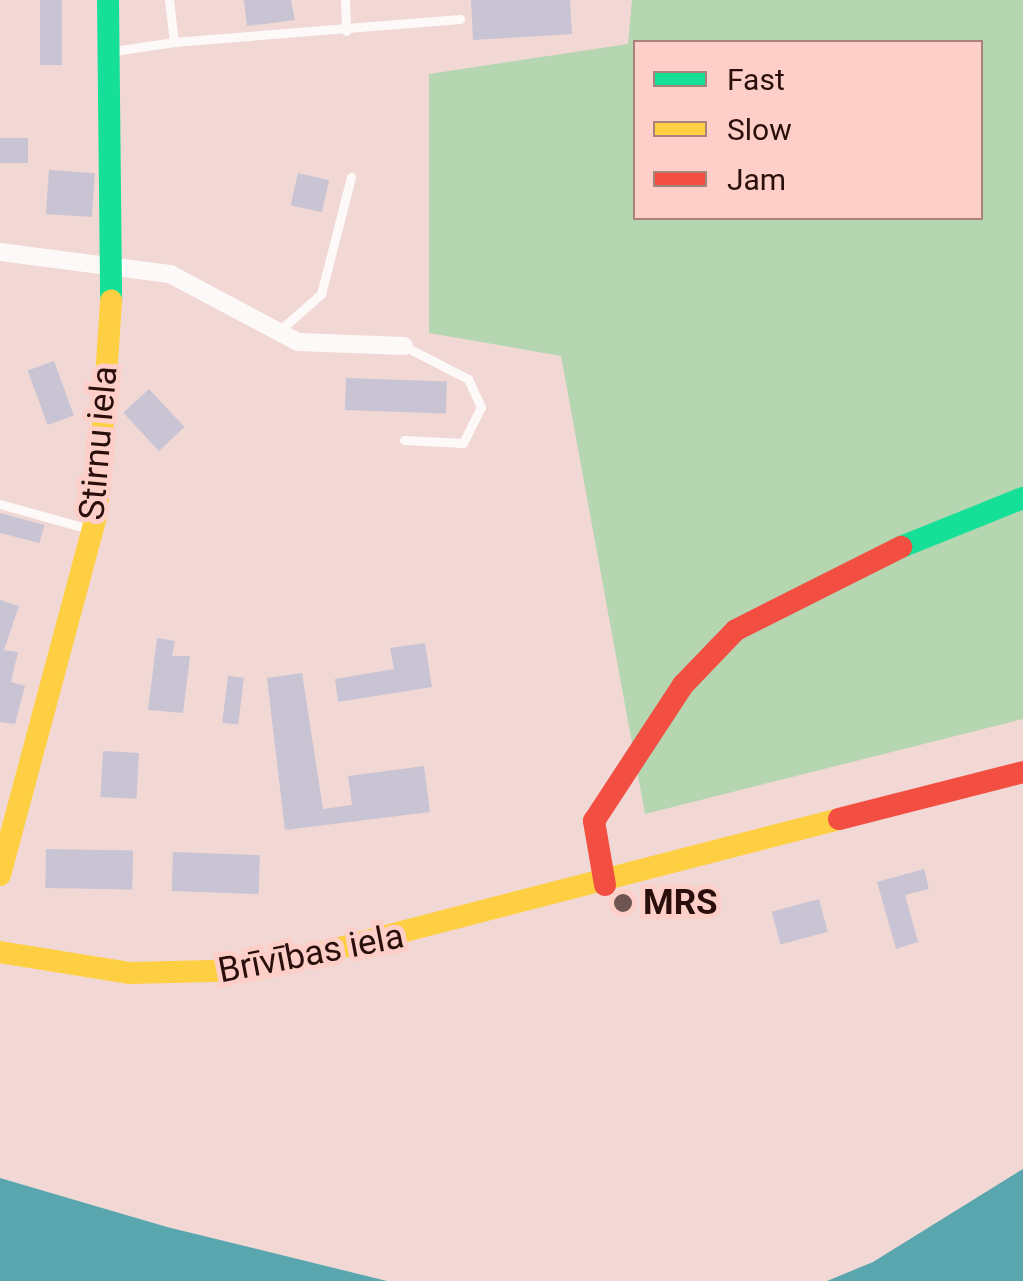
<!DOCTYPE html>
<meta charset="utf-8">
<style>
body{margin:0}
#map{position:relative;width:1023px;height:1281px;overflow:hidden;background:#f1d8d5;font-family:Roboto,sans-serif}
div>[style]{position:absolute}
.green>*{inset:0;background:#b6d5b1}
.water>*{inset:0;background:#59a6af}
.building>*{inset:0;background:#c9c4d3;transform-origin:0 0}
.lane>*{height:9px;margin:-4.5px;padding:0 4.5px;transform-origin:4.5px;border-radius:4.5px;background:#fdf9f9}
.street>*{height:18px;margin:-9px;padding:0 9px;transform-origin:9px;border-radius:9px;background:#fdf9f9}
.fast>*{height:22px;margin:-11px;padding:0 11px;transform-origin:11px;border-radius:11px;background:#16e098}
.slow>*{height:22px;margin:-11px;padding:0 11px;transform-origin:11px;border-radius:11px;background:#ffcf43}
.jam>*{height:22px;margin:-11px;padding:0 11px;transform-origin:11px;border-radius:11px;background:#f24e42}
.dots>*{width:28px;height:28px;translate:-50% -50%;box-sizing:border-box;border:5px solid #fecfc8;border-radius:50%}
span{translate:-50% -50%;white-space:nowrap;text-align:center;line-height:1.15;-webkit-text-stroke:10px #fecfc8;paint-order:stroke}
.street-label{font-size:35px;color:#290e0b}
.poi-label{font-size:35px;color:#290e0b;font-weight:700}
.left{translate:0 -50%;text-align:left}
.legend{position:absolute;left:633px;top:40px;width:350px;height:180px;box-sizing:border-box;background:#fecfc8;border:2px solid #a9827c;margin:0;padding:12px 18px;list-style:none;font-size:30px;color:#290e0b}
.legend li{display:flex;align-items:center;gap:20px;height:50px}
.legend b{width:50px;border:2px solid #a9827c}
</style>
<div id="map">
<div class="green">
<i style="clip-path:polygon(evenodd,632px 0,1023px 0,1023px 719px,645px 814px,561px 356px,429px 333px,429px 74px,628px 44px,632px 0,636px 42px,980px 42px,980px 218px,636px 218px,636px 42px)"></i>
</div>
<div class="water">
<i style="clip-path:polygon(1023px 1169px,1023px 1281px,827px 1281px,873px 1262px)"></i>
<i style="clip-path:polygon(0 1178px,167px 1227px,387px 1281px,0 1281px)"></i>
</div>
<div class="building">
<i style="left:40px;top:0;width:22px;height:65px"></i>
<i style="clip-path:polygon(244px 0,291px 0,295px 20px,247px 26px)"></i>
<i style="clip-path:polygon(471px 0,570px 0,572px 34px,473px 40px)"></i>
<i style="left:28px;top:138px;width:25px;height:28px;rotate:90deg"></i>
<i style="left:49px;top:170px;width:46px;height:44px;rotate:4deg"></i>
<i style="left:298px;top:173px;width:32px;height:33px;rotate:13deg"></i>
<i style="left:54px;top:361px;width:58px;height:28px;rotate:70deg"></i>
<i style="left:346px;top:378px;width:101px;height:32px;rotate:2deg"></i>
<i style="left:149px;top:389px;width:52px;height:35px;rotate:47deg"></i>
<i style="left:0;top:513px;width:46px;height:19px;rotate:15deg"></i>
<i style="clip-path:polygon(0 600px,19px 606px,4px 650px,18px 652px,11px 682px,25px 686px,15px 724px,0 722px)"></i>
<i style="clip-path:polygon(157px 638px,175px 641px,172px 656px,190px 656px,183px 713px,148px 710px)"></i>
<i style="clip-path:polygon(425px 643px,432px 687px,338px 702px,335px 679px,394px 669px,390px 648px)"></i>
<i style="clip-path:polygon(302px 673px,323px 809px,352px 805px,348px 776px,424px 766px,430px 812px,285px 830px,267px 678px)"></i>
<i style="left:228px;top:676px;width:16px;height:47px;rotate:7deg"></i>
<i style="left:103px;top:751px;width:36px;height:46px;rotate:3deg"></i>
<i style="left:46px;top:849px;width:87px;height:39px;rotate:1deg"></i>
<i style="left:173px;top:852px;width:87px;height:39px;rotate:2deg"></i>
<i style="clip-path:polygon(924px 869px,929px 889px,905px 895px,918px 942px,896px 949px,877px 882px)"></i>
<i style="left:819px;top:899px;width:34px;height:49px;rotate:75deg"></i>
</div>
<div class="lane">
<i style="left:345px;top:0;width:31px;rotate:88deg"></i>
<i style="left:174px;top:42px;width:287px;rotate:-4.6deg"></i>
<i style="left:114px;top:51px;width:61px;rotate:-8.5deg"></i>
<i style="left:174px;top:42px;width:42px;rotate:-96.8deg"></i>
<i style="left:280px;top:330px;width:55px;rotate:-41.3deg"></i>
<i style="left:321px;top:294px;width:121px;rotate:-75.6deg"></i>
<i style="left:404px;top:346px;width:72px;rotate:27.3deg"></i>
<i style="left:468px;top:379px;width:31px;rotate:65deg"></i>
<i style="left:481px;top:407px;width:40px;rotate:116.6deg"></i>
<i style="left:463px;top:443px;width:59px;rotate:-177.1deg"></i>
<i style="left:0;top:504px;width:92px;rotate:15.7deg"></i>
</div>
<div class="street">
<i style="left:0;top:252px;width:171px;rotate:7.4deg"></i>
<i style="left:170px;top:274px;width:145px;rotate:28deg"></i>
<i style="left:298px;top:342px;width:106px;rotate:2.2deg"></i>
</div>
<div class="fast">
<i style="left:108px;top:0;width:300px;rotate:89.4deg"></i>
<i style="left:901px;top:547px;width:131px;rotate:-21.9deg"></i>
</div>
<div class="slow">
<i style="left:0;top:875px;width:375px;rotate:-75deg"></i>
<i style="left:97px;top:513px;width:213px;rotate:-86.2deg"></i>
<i style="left:0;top:952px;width:132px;rotate:9.2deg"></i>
<i style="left:130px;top:973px;width:124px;rotate:-1.4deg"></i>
<i style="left:254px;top:970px;width:604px;rotate:-14.47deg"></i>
</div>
<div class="jam">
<i style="left:839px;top:819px;width:190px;rotate:-14.3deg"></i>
<i style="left:605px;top:885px;width:65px;rotate:-99.8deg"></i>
<i style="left:594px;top:821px;width:163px;rotate:-56.8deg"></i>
<i style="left:683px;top:685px;width:76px;rotate:-46.1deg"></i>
<i style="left:736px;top:630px;width:185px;rotate:-26.7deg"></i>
</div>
<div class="dots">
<i style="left:623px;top:903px;background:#6f5552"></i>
</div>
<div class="street-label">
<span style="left:99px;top:443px;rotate:-85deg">Stirnu iela</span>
<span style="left:311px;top:954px;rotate:-11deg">Brīvības iela</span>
</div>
<div class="poi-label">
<span class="left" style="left:643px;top:903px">MRS</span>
</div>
<ul class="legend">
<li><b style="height:12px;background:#16e098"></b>Fast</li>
<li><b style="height:12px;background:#ffcf43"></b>Slow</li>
<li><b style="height:12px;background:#f24e42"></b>Jam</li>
</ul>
</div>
